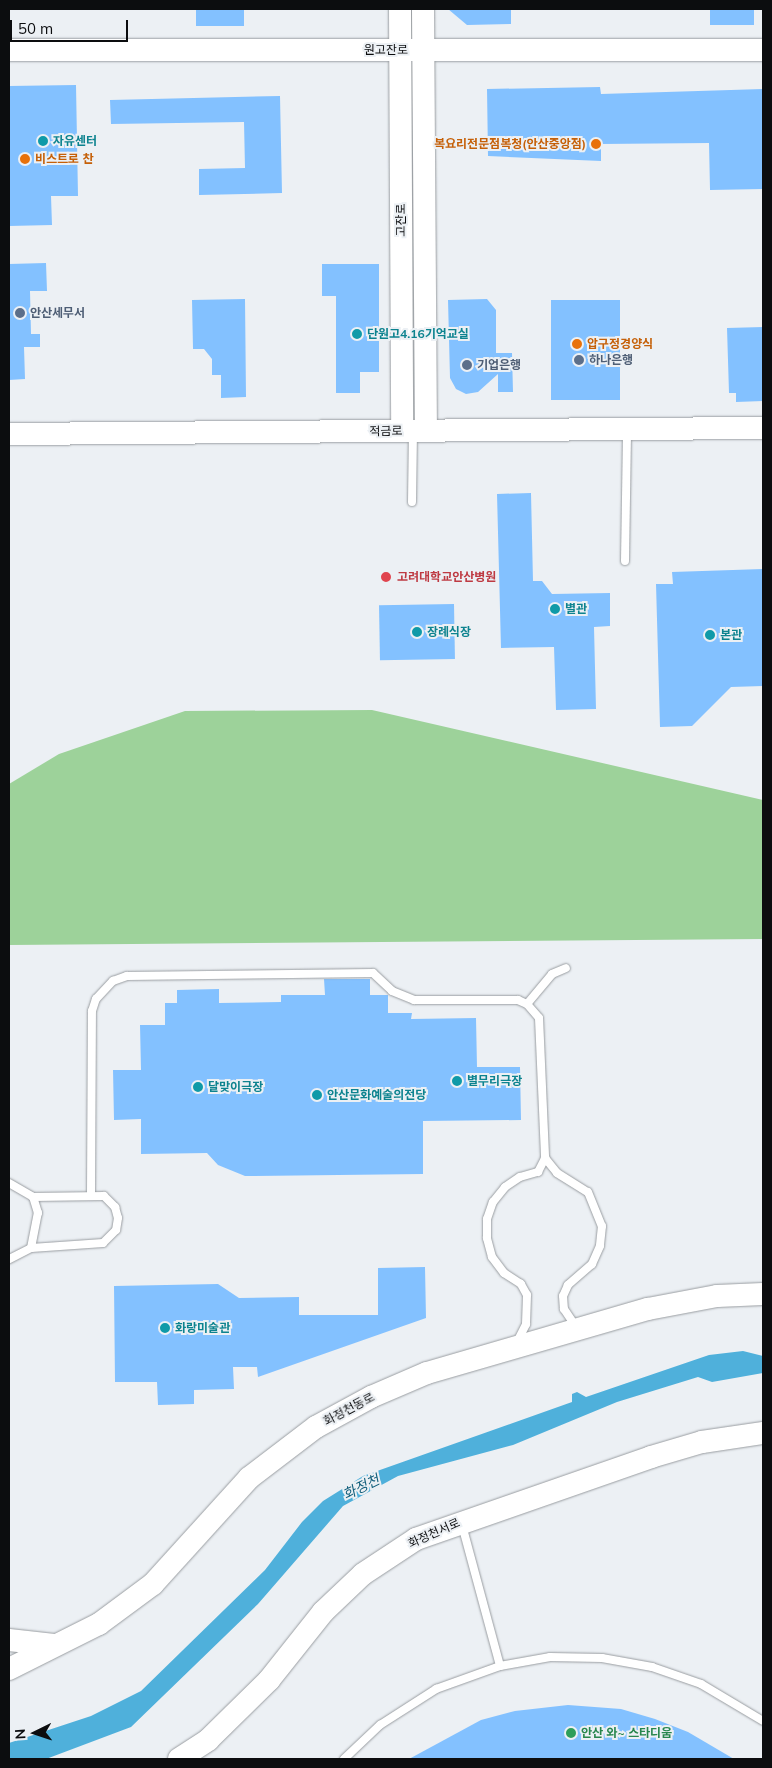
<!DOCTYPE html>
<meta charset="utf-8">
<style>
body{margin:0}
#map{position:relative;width:772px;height:1768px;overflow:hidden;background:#ecf0f4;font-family:Mulish,"Noto Sans KR",sans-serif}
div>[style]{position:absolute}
.green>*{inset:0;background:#9dd29a}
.water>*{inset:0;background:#4fb0db}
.building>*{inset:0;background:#83c1ff;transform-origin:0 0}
.roads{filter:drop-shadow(0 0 1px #999da1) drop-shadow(0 0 1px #999da1)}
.lane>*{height:8px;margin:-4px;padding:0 4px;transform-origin:4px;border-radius:4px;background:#fff}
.secondary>*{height:22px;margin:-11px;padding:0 11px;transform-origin:11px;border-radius:11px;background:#fff}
.dots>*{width:14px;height:14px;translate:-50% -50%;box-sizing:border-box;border:2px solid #ecf0f4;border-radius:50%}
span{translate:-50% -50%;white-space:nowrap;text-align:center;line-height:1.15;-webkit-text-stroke:4px #ecf0f4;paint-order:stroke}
.street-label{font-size:12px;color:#0c0d0f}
.culture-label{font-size:12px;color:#0d838f;font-weight:700}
.left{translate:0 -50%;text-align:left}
.food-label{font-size:12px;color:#c56008;font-weight:700}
.right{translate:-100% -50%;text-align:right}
.service-label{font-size:12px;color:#4e5e75;font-weight:700}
.health-label{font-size:12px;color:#be3a42;font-weight:700}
.leisure-label{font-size:12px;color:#27864d;font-weight:700}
.water-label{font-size:14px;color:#115e7b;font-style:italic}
.frame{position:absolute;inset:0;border:10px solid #0c0d0f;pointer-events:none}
.north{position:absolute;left:10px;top:1708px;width:50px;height:50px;-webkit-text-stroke:4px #ecf0f4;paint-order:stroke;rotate:266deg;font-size:14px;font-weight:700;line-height:20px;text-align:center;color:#0c0d0f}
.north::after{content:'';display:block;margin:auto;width:18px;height:22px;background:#0c0d0f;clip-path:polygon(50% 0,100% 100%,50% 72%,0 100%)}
.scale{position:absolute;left:10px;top:20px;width:118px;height:22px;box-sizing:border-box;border:2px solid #0c0d0f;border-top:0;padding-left:6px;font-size:15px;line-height:18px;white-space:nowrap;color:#0c0d0f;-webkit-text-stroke:4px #ecf0f4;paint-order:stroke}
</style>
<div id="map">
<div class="green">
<i style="clip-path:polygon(372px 710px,763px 800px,763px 939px,9px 945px,9px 784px,59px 754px,185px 711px)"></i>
</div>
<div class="water">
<i style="clip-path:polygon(743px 1351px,763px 1356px,763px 1373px,712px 1382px,698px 1377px,617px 1402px,513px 1445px,398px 1476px,343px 1506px,258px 1604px,131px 1727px,46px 1759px,9px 1759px,9px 1743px,91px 1716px,141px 1691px,265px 1570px,302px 1522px,323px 1501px,363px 1476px,572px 1402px,572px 1394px,577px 1392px,586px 1397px,709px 1355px)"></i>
</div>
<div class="building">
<i style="left:196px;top:9px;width:48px;height:17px"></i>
<i style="clip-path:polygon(448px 9px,511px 9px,511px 24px,467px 25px)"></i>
<i style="left:710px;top:9px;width:44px;height:16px"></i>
<i style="clip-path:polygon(76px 85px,78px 196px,51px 196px,52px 225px,9px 226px,9px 86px)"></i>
<i style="clip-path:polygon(600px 87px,601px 94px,763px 89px,763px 189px,710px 190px,709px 143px,601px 144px,601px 161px,488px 156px,487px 89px)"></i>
<i style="clip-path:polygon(280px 96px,282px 193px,199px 195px,199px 169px,245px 168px,244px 122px,111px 124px,110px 100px)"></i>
<i style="clip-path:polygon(46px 263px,47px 291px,30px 291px,31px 334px,40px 334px,40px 347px,24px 347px,25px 379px,9px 380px,9px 264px)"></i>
<i style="clip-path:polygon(322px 264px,379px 264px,379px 372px,360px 372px,360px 393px,336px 393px,336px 296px,322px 296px)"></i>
<i style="clip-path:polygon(245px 299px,246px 397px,221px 398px,221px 375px,212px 375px,212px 359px,204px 349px,193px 349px,192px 300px)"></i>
<i style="clip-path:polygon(487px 299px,496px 310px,496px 353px,512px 353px,513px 392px,498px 392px,498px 374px,478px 392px,466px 394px,456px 389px,450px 378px,448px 300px)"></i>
<i style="left:551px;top:300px;width:69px;height:100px"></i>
<i style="clip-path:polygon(763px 327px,763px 401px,736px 402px,736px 393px,729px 393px,727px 328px)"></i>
<i style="clip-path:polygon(531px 493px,533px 581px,542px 581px,552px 594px,610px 593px,610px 626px,594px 627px,596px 709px,556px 710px,554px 647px,501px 648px,497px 494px)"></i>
<i style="clip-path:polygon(763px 569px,763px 686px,731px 687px,692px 726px,660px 727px,656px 584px,673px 584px,672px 572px)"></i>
<i style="left:454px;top:604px;width:55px;height:75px;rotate:89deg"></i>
<i style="clip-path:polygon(324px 979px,370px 979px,370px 995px,388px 995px,388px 1013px,412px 1013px,411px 1019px,476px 1018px,477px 1067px,520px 1067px,521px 1120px,423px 1121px,423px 1174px,245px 1176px,218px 1165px,207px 1153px,141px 1154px,141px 1119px,114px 1120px,113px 1070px,141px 1070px,140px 1025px,165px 1025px,165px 1003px,177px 1003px,177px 990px,219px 989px,219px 1003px,281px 1002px,281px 995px,325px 995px)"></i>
<i style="clip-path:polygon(425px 1267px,426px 1318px,258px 1377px,257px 1367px,233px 1367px,234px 1389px,194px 1390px,194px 1404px,158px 1405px,157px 1382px,115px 1382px,114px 1286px,218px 1284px,239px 1298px,299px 1297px,299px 1315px,378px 1315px,378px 1268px)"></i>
<i style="clip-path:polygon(568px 1705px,621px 1709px,655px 1719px,688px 1732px,734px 1759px,409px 1759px,481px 1720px,515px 1711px)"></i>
</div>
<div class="roads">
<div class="lane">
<i style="left:412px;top:502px;width:69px;rotate:-89.2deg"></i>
<i style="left:625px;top:561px;width:130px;rotate:-89.1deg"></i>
<i style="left:527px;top:1004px;width:39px;rotate:-50deg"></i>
<i style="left:552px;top:974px;width:15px;rotate:-23deg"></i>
<i style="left:9px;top:1183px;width:28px;rotate:30deg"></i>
<i style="left:33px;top:1197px;width:71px;rotate:-0.8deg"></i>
<i style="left:104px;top:1196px;width:16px;rotate:45deg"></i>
<i style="left:115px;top:1207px;width:11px;rotate:75deg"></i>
<i style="left:118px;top:1218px;width:12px;rotate:99deg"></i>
<i style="left:116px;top:1230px;width:18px;rotate:135deg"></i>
<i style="left:103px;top:1243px;width:72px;rotate:176deg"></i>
<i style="left:31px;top:1248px;width:25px;rotate:153deg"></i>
<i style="left:91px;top:1194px;width:183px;rotate:-89.7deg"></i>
<i style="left:92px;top:1011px;width:13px;rotate:-72deg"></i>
<i style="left:96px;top:999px;width:25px;rotate:-47deg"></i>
<i style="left:113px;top:981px;width:15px;rotate:-20deg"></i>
<i style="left:127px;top:976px;width:246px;rotate:-0.7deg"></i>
<i style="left:373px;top:973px;width:26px;rotate:43deg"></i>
<i style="left:392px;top:991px;width:24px;rotate:22deg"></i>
<i style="left:414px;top:1000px;width:104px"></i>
<i style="left:518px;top:1000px;width:10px;rotate:24deg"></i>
<i style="left:527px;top:1004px;width:18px;rotate:49deg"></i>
<i style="left:539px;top:1018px;width:140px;rotate:87.5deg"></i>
<i style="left:545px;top:1158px;width:19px;rotate:51deg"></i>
<i style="left:557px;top:1173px;width:36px;rotate:32deg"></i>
<i style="left:588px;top:1192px;width:37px;rotate:68deg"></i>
<i style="left:602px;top:1226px;width:20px;rotate:96deg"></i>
<i style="left:600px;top:1246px;width:20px;rotate:114deg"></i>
<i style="left:592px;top:1264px;width:32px;rotate:139deg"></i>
<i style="left:568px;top:1285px;width:12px;rotate:114deg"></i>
<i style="left:563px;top:1296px;width:13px;rotate:86deg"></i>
<i style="left:564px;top:1309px;width:22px;rotate:56deg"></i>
<i style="left:31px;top:1248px;width:36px;rotate:-79deg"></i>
<i style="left:38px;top:1213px;width:17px;rotate:-107deg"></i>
<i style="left:517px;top:1342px;width:20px;rotate:-63deg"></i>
<i style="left:526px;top:1324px;width:29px;rotate:-88deg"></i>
<i style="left:527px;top:1295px;width:13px;rotate:-119deg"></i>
<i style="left:521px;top:1284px;width:20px;rotate:-147deg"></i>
<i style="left:504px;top:1273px;width:20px;rotate:-127deg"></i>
<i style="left:492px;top:1257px;width:20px;rotate:-105deg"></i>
<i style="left:487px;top:1238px;width:19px;rotate:-90deg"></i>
<i style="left:487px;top:1219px;width:18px;rotate:-71deg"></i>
<i style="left:493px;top:1202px;width:19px;rotate:-51deg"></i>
<i style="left:505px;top:1187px;width:18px;rotate:-34deg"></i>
<i style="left:520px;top:1177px;width:19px;rotate:-16deg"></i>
<i style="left:538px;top:1172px;width:16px;rotate:-63deg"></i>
<i style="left:462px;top:1525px;width:146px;rotate:74.9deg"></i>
<i style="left:344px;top:1759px;width:50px;rotate:-43.4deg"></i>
<i style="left:380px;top:1725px;width:67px;rotate:-32.7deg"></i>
<i style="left:436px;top:1689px;width:68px;rotate:-19.8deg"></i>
<i style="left:500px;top:1666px;width:51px;rotate:-10.2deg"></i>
<i style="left:550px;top:1657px;width:52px;rotate:1.1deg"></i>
<i style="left:602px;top:1658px;width:51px;rotate:10.2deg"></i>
<i style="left:652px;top:1667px;width:52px;rotate:19.1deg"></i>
<i style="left:701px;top:1684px;width:72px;rotate:30.8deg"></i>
</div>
<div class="secondary">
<i style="left:400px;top:9px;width:422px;rotate:89.7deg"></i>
<i style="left:423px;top:9px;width:422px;rotate:89.6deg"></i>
<i style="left:9px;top:50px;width:754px"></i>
<i style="left:9px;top:434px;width:754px;rotate:-0.46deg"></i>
<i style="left:9px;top:1640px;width:45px;rotate:6.3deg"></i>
<i style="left:9px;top:1669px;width:101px;rotate:-26.6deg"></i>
<i style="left:99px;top:1624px;width:67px;rotate:-36.5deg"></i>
<i style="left:153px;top:1584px;width:143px;rotate:-47.8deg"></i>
<i style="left:249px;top:1478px;width:84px;rotate:-37.3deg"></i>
<i style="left:316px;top:1427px;width:63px;rotate:-28.6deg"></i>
<i style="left:371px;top:1397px;width:61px;rotate:-23.2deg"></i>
<i style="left:427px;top:1373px;width:230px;rotate:-16.2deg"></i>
<i style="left:648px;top:1309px;width:70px;rotate:-10.7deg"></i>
<i style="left:717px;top:1296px;width:46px;rotate:-2.5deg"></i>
<i style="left:179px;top:1759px;width:35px;rotate:-33deg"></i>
<i style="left:208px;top:1740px;width:86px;rotate:-44.5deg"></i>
<i style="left:269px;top:1680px;width:87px;rotate:-51.5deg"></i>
<i style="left:323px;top:1612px;width:55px;rotate:-43.5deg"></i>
<i style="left:363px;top:1574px;width:64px;rotate:-33.4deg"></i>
<i style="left:416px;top:1539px;width:249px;rotate:-19.2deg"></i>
<i style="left:651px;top:1457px;width:53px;rotate:-16.4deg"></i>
<i style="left:702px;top:1442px;width:62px;rotate:-8.4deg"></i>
</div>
</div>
<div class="dots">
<i style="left:43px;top:141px;background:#0f9aa8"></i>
<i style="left:596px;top:144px;background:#e8710a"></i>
<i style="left:25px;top:159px;background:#e8710a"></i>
<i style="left:20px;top:313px;background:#5c6f8a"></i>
<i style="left:357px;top:334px;background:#0f9aa8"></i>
<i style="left:577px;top:344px;background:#e8710a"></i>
<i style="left:579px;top:360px;background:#5c6f8a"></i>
<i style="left:467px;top:365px;background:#5c6f8a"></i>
<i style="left:386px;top:577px;background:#e0444e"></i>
<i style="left:555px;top:609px;background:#0f9aa8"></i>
<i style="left:417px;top:632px;background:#0f9aa8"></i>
<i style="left:710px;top:635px;background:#0f9aa8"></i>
<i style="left:457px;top:1081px;background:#0f9aa8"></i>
<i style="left:198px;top:1087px;background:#0f9aa8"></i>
<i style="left:317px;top:1095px;background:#0f9aa8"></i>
<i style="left:165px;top:1328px;background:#0f9aa8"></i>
<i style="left:571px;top:1733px;background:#2e9e5b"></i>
</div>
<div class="street-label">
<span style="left:386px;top:50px">원고잔로</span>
<span style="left:401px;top:220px;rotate:-90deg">고잔로</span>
<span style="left:386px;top:431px;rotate:-1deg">적금로</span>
<span style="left:349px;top:1409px;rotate:-28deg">화정천동로</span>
<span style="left:434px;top:1533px;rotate:-24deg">화정천서로</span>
</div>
<div class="culture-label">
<span class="left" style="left:53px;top:141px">자유센터</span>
<span class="left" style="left:367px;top:334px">단원고4.16기억교실</span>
<span class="left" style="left:565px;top:609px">별관</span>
<span class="left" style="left:427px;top:632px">장례식장</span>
<span class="left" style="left:720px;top:635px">본관</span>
<span class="left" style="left:467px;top:1081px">별무리극장</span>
<span class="left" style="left:208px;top:1087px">달맞이극장</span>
<span class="left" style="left:327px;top:1095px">안산문화예술의전당</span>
<span class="left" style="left:175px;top:1328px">화랑미술관</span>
</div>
<div class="food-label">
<span class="right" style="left:586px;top:144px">복요리전문점복청(안산중앙점)</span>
<span class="left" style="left:35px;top:159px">비스트로 찬</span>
<span class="left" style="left:587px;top:344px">압구정경양식</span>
</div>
<div class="service-label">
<span class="left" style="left:30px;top:313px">안산세무서</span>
<span class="left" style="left:589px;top:360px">하나은행</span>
<span class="left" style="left:477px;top:365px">기업은행</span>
</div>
<div class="health-label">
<span class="left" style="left:397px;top:577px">고려대학교안산병원</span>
</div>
<div class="leisure-label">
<span class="left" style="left:581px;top:1733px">안산 와~ 스타디움</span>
</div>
<div class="water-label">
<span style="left:361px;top:1487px;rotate:-26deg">화정천</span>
</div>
<div class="frame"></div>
<div class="north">N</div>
<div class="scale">50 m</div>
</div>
